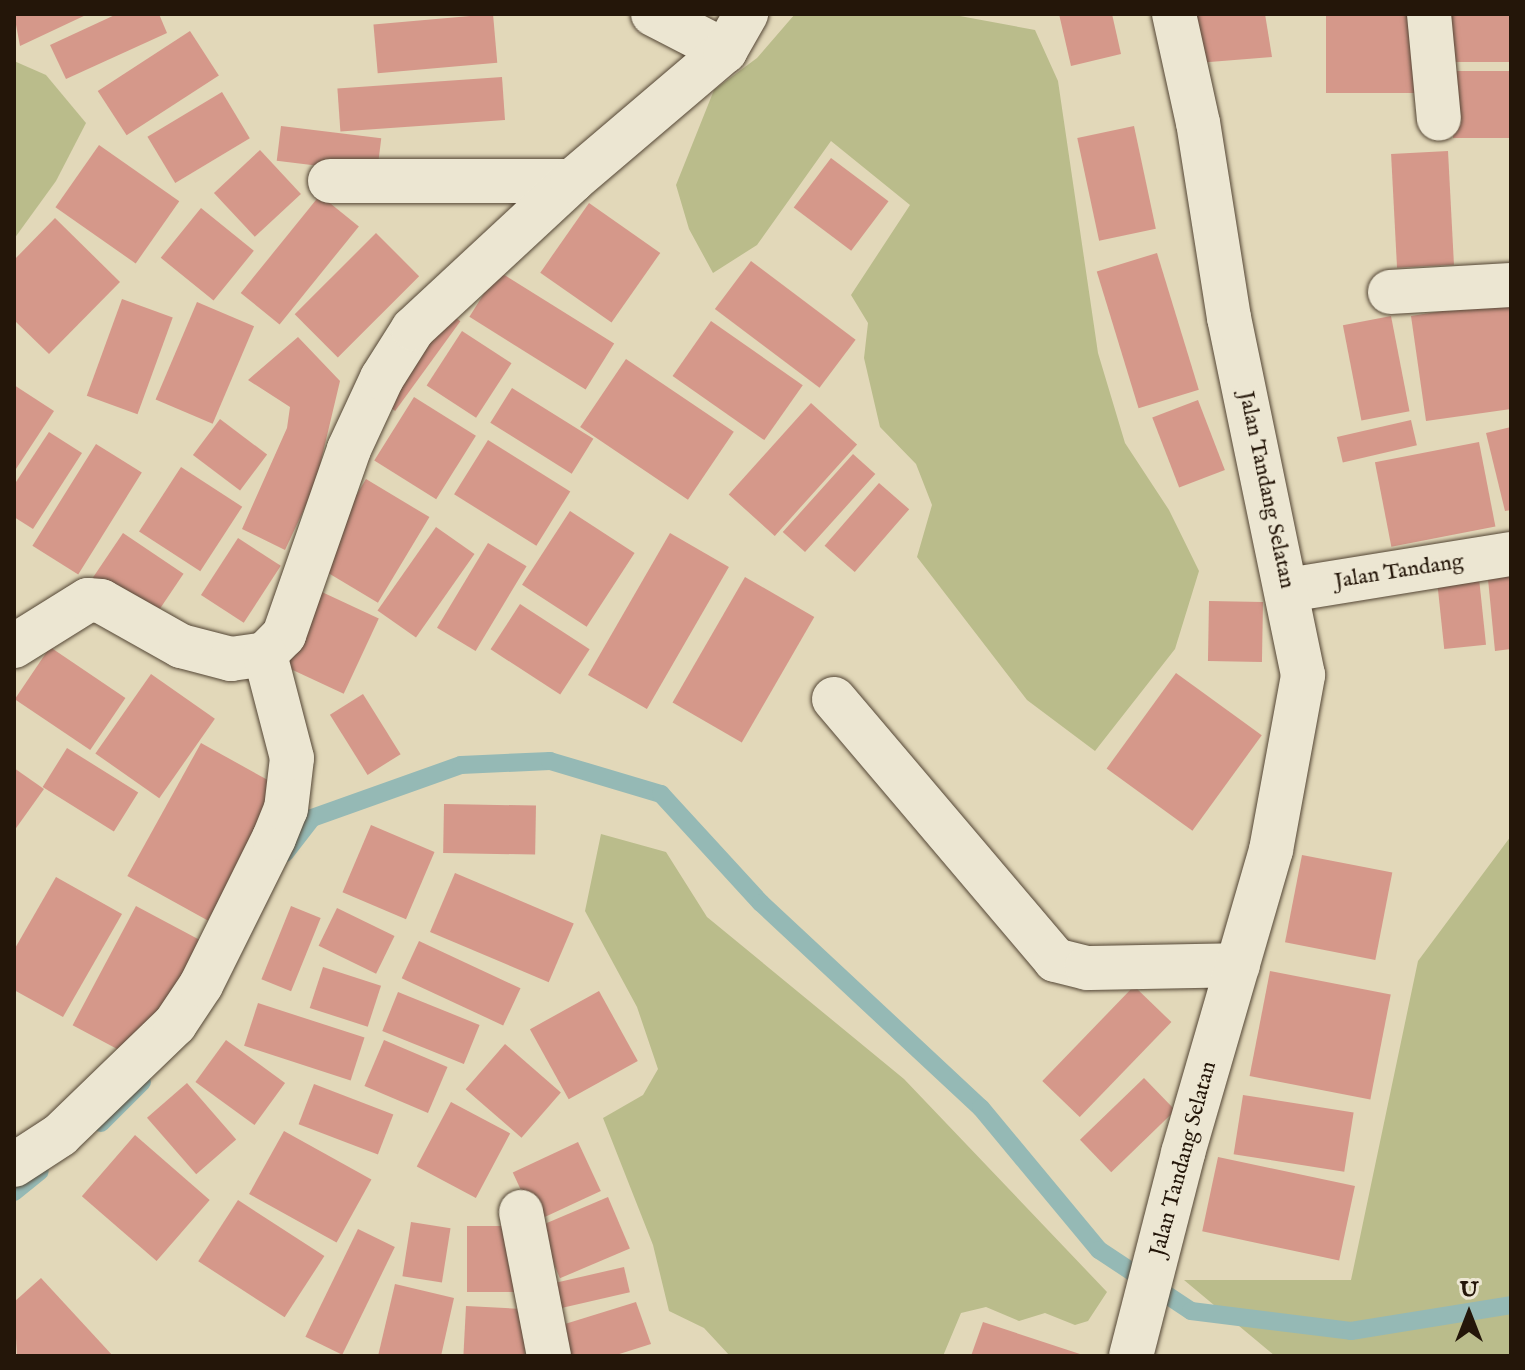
<!DOCTYPE html>
<style>
body{margin:0}
#map{position:relative;width:1525px;height:1370px;overflow:hidden;background:#e2d8b9;font-family:"IM FELL English",serif}
div>[style]{position:absolute}
.green>*{inset:0;background:#babc8b}
.stream>*{height:18px;margin:-9px;padding:0 9px;transform-origin:9px;border-radius:9px;background:#95b9b5}
.building>*{inset:0;background:#d5988a;transform-origin:0 0}
.roads{filter:drop-shadow(0 0 2px #544635) drop-shadow(0 0 2px #544635)}
.street>*{height:44px;margin:-22px;padding:0 22px;transform-origin:22px;border-radius:22px;background:#ece6d2}
span{translate:-50% -50%;white-space:nowrap;text-align:center;line-height:1.15;-webkit-text-stroke:6px #ece6d2;paint-order:stroke}
.street-label{font-size:22px;color:#241609}
.frame{position:absolute;inset:0;border:16px solid #241609;pointer-events:none}
.north{position:absolute;left:1429px;top:1274px;width:80px;height:80px;-webkit-text-stroke:6px #ece6d2;paint-order:stroke;rotate:0deg;font-size:22px;font-weight:700;line-height:32px;text-align:center;color:#241609}
.north::after{content:'';display:block;margin:auto;width:28px;height:36px;background:#241609;clip-path:polygon(50% 0,100% 100%,50% 72%,0 100%)}
</style>
<div id="map">
<div class="green">
<i style="clip-path:polygon(795px 14px,949px 14px,1035px 30px,1058px 81px,1098px 353px,1125px 443px,1169px 510px,1199px 571px,1175px 649px,1095px 751px,1027px 700px,917px 557px,932px 505px,916px 464px,880px 427px,864px 358px,868px 323px,851px 295px,910px 205px,831px 141px,757px 245px,713px 273px,689px 229px,676px 185px,714px 90px,757px 58px)"></i>
<i style="clip-path:polygon(14px 61px,46px 75px,86px 123px,56px 181px,14px 239px)"></i>
<i style="clip-path:polygon(601px 834px,666px 852px,707px 917px,904px 1079px,1107px 1292px,1088px 1321px,1075px 1325px,1045px 1313px,1019px 1321px,986px 1307px,961px 1313px,943px 1356px,730px 1356px,704px 1328px,669px 1311px,653px 1245px,603px 1118px,643px 1095px,658px 1069px,637px 1007px,585px 911px)"></i>
<i style="clip-path:polygon(1511px 836px,1511px 1356px,1275px 1356px,1184px 1280px,1351px 1280px,1418px 961px)"></i>
</div>
<div class="stream">
<i style="left:285px;top:853px;width:44px;rotate:-52.4deg"></i>
<i style="left:312px;top:818px;width:158px;rotate:-19.6deg"></i>
<i style="left:461px;top:765px;width:89px;rotate:-2.6deg"></i>
<i style="left:550px;top:761px;width:116px;rotate:16.6deg"></i>
<i style="left:661px;top:794px;width:148px;rotate:47.5deg"></i>
<i style="left:761px;top:903px;width:301px;rotate:43deg"></i>
<i style="left:981px;top:1108px;width:185px;rotate:50.3deg"></i>
<i style="left:1099px;top:1250px;width:110px;rotate:33.5deg"></i>
<i style="left:1191px;top:1311px;width:161px;rotate:7.1deg"></i>
<i style="left:1351px;top:1331px;width:162px;rotate:-9.2deg"></i>
<i style="left:101px;top:1123px;width:58px;rotate:-45deg"></i>
<i style="left:14px;top:1192px;width:33px;rotate:-39deg"></i>
</div>
<div class="building">
<i style="clip-path:polygon(14px 14px,88px 14px,20px 46px)"></i>
<i style="clip-path:polygon(117px 14px,159px 14px,167px 33px,66px 79px,50px 45px)"></i>
<i style="left:493px;top:14px;width:49px;height:120px;rotate:85deg"></i>
<i style="clip-path:polygon(1059px 14px,1112px 14px,1121px 54px,1071px 66px)"></i>
<i style="clip-path:polygon(1189px 14px,1265px 14px,1272px 57px,1197px 63px)"></i>
<i style="left:1326px;top:14px;width:93px;height:79px"></i>
<i style="left:1439px;top:14px;width:72px;height:48px"></i>
<i style="left:190px;top:31px;width:53px;height:110px;rotate:57deg"></i>
<i style="left:1511px;top:71px;width:67px;height:58px;rotate:90deg"></i>
<i style="left:502px;top:77px;width:43px;height:165px;rotate:86deg"></i>
<i style="left:222px;top:92px;width:54px;height:87px;rotate:59deg"></i>
<i style="left:281px;top:126px;width:101px;height:35px;rotate:7deg"></i>
<i style="left:1134px;top:126px;width:105px;height:58px;rotate:78deg"></i>
<i style="left:99px;top:145px;width:98px;height:76px;rotate:35deg"></i>
<i style="left:260px;top:150px;width:60px;height:63px;rotate:47deg"></i>
<i style="left:1448px;top:151px;width:114px;height:57px;rotate:87deg"></i>
<i style="left:831px;top:158px;width:72px;height:62px;rotate:37deg"></i>
<i style="left:320px;top:195px;width:50px;height:126px;rotate:39deg"></i>
<i style="left:589px;top:203px;width:87px;height:85px;rotate:35deg"></i>
<i style="left:201px;top:208px;width:68px;height:64px;rotate:39deg"></i>
<i style="clip-path:polygon(55px 218px,120px 282px,49px 354px,14px 320px,14px 260px)"></i>
<i style="left:376px;top:233px;width:61px;height:115px;rotate:45deg"></i>
<i style="left:1157px;top:253px;width:143px;height:63px;rotate:73deg"></i>
<i style="left:751px;top:261px;width:131px;height:60px;rotate:37deg"></i>
<i style="left:498px;top:271px;width:137px;height:54px;rotate:32deg"></i>
<i style="left:122px;top:299px;width:54px;height:103px;rotate:20deg"></i>
<i style="clip-path:polygon(1511px 300px,1511px 409px,1426px 421px,1411px 316px)"></i>
<i style="left:197px;top:302px;width:62px;height:106px;rotate:23deg"></i>
<i style="left:445px;top:310px;width:19px;height:111px;rotate:36deg"></i>
<i style="left:1391px;top:316px;width:97px;height:49px;rotate:79deg"></i>
<i style="left:711px;top:321px;width:112px;height:67px;rotate:35deg"></i>
<i style="left:462px;top:331px;width:59px;height:65px;rotate:33deg"></i>
<i style="clip-path:polygon(298px 337px,340px 381px,315px 486px,285px 550px,242px 529px,287px 428px,290px 407px,248px 380px)"></i>
<i style="left:626px;top:359px;width:130px;height:82px;rotate:34deg"></i>
<i style="clip-path:polygon(14px 385px,54px 411px,14px 472px)"></i>
<i style="left:512px;top:388px;width:96px;height:41px;rotate:32deg"></i>
<i style="left:414px;top:397px;width:73px;height:75px;rotate:32deg"></i>
<i style="left:1198px;top:400px;width:75px;height:49px;rotate:69deg"></i>
<i style="left:811px;top:403px;width:62px;height:123px;rotate:42deg"></i>
<i style="left:220px;top:419px;width:59px;height:45px;rotate:37deg"></i>
<i style="left:1411px;top:420px;width:26px;height:76px;rotate:77deg"></i>
<i style="clip-path:polygon(1511px 427px,1511px 510px,1505px 511px,1486px 433px)"></i>
<i style="clip-path:polygon(49px 432px,82px 453px,33px 529px,14px 517px,14px 485px)"></i>
<i style="left:488px;top:440px;width:97px;height:64px;rotate:32deg"></i>
<i style="left:1479px;top:442px;width:86px;height:106px;rotate:79deg"></i>
<i style="left:96px;top:444px;width:54px;height:120px;rotate:32deg"></i>
<i style="left:853px;top:454px;width:30px;height:105px;rotate:42deg"></i>
<i style="left:181px;top:467px;width:73px;height:77px;rotate:33deg"></i>
<i style="left:366px;top:479px;width:74px;height:100px;rotate:31deg"></i>
<i style="left:879px;top:483px;width:40px;height:83px;rotate:41deg"></i>
<i style="left:570px;top:511px;width:77px;height:88px;rotate:33deg"></i>
<i style="left:436px;top:527px;width:47px;height:102px;rotate:35deg"></i>
<i style="left:123px;top:533px;width:73px;height:57px;rotate:34deg"></i>
<i style="left:670px;top:533px;width:68px;height:164px;rotate:30deg"></i>
<i style="left:238px;top:538px;width:51px;height:68px;rotate:33deg"></i>
<i style="left:488px;top:543px;width:45px;height:99px;rotate:31deg"></i>
<i style="clip-path:polygon(1511px 566px,1511px 649px,1495px 651px,1487px 569px)"></i>
<i style="left:745px;top:577px;width:80px;height:145px;rotate:30deg"></i>
<i style="left:1479px;top:578px;width:67px;height:42px;rotate:84deg"></i>
<i style="left:309px;top:586px;width:77px;height:83px;rotate:25deg"></i>
<i style="left:1209px;top:601px;width:54px;height:60px;rotate:1deg"></i>
<i style="left:520px;top:604px;width:83px;height:54px;rotate:33deg"></i>
<i style="left:50px;top:647px;width:91px;height:63px;rotate:34deg"></i>
<i style="left:1176px;top:673px;width:106px;height:118px;rotate:36deg"></i>
<i style="left:151px;top:674px;width:78px;height:97px;rotate:35deg"></i>
<i style="left:363px;top:694px;width:71px;height:39px;rotate:58deg"></i>
<i style="left:201px;top:743px;width:92px;height:152px;rotate:29deg"></i>
<i style="left:67px;top:748px;width:84px;height:46px;rotate:32deg"></i>
<i style="clip-path:polygon(14px 768px,44px 789px,14px 831px)"></i>
<i style="left:444px;top:804px;width:92px;height:49px;rotate:1deg"></i>
<i style="left:371px;top:825px;width:69px;height:73px;rotate:23deg"></i>
<i style="left:1302px;top:855px;width:92px;height:89px;rotate:11deg"></i>
<i style="left:455px;top:873px;width:129px;height:64px;rotate:23deg"></i>
<i style="clip-path:polygon(56px 877px,122px 914px,63px 1017px,14px 990px,14px 950px)"></i>
<i style="left:136px;top:906px;width:76px;height:135px;rotate:28deg"></i>
<i style="left:291px;top:906px;width:32px;height:79px;rotate:22deg"></i>
<i style="left:337px;top:908px;width:64px;height:42px;rotate:26deg"></i>
<i style="left:419px;top:941px;width:112px;height:41px;rotate:25deg"></i>
<i style="left:323px;top:967px;width:61px;height:43px;rotate:18deg"></i>
<i style="left:1270px;top:971px;width:123px;height:107px;rotate:11deg"></i>
<i style="left:1134px;top:986px;width:52px;height:132px;rotate:44deg"></i>
<i style="left:599px;top:991px;width:80px;height:79px;rotate:61deg"></i>
<i style="left:398px;top:992px;width:88px;height:42px;rotate:22deg"></i>
<i style="left:258px;top:1003px;width:112px;height:45px;rotate:18deg"></i>
<i style="left:226px;top:1040px;width:73px;height:52px;rotate:36deg"></i>
<i style="left:384px;top:1040px;width:69px;height:50px;rotate:23deg"></i>
<i style="left:505px;top:1044px;width:74px;height:60px;rotate:41deg"></i>
<i style="left:1144px;top:1078px;width:45px;height:89px;rotate:46deg"></i>
<i style="left:187px;top:1083px;width:75px;height:53px;rotate:49deg"></i>
<i style="left:314px;top:1084px;width:85px;height:43px;rotate:21deg"></i>
<i style="left:1243px;top:1095px;width:112px;height:60px;rotate:9deg"></i>
<i style="left:451px;top:1102px;width:67px;height:73px;rotate:28deg"></i>
<i style="left:284px;top:1131px;width:100px;height:72px;rotate:29deg"></i>
<i style="left:135px;top:1135px;width:99px;height:81px;rotate:41deg"></i>
<i style="left:578px;top:1142px;width:54px;height:72px;rotate:65deg"></i>
<i style="left:1218px;top:1157px;width:140px;height:76px;rotate:12deg"></i>
<i style="left:608px;top:1197px;width:56px;height:76px;rotate:67deg"></i>
<i style="left:238px;top:1200px;width:103px;height:73px;rotate:33deg"></i>
<i style="left:411px;top:1222px;width:40px;height:55px;rotate:9deg"></i>
<i style="left:467px;top:1226px;width:47px;height:66px"></i>
<i style="left:358px;top:1229px;width:41px;height:120px;rotate:26deg"></i>
<i style="left:624px;top:1267px;width:26px;height:79px;rotate:77deg"></i>
<i style="clip-path:polygon(41px 1278px,113px 1356px,17px 1356px,14px 1302px)"></i>
<i style="clip-path:polygon(395px 1284px,454px 1298px,441px 1356px,378px 1356px)"></i>
<i style="clip-path:polygon(636px 1302px,651px 1344px,613px 1356px,561px 1356px,552px 1328px)"></i>
<i style="left:466px;top:1306px;width:61px;height:50px;rotate:3deg"></i>
<i style="clip-path:polygon(983px 1322px,1083px 1355px,1082px 1356px,971px 1356px)"></i>
</div>
<div class="roads">
<div class="street">
<i style="left:653px;top:14px;width:81px;rotate:27.2deg"></i>
<i style="left:1429px;top:14px;width:105px;rotate:84.6deg"></i>
<i style="left:330px;top:181px;width:242px"></i>
<i style="left:1390px;top:292px;width:121px;rotate:-3.3deg"></i>
<i style="left:1288px;top:590px;width:226px;rotate:-9.2deg"></i>
<i style="left:14px;top:646px;width:87px;rotate:-31.9deg"></i>
<i style="left:88px;top:600px;width:13px;rotate:4deg"></i>
<i style="left:101px;top:601px;width:92px;rotate:29.4deg"></i>
<i style="left:181px;top:646px;width:52px;rotate:14.6deg"></i>
<i style="left:231px;top:659px;width:34px;rotate:-8deg"></i>
<i style="left:265px;top:654px;width:27px;rotate:-45deg"></i>
<i style="left:284px;top:635px;width:197px;rotate:-70.7deg"></i>
<i style="left:349px;top:449px;width:78px;rotate:-65.1deg"></i>
<i style="left:382px;top:378px;width:58px;rotate:-57.7deg"></i>
<i style="left:413px;top:329px;width:217px;rotate:-42.9deg"></i>
<i style="left:572px;top:181px;width:201px;rotate:-40.4deg"></i>
<i style="left:725px;top:51px;width:43px;rotate:-60.4deg"></i>
<i style="left:834px;top:699px;width:342px;rotate:49.7deg"></i>
<i style="left:1055px;top:960px;width:33px;rotate:14deg"></i>
<i style="left:1087px;top:968px;width:151px;rotate:-1.1deg"></i>
<i style="left:14px;top:1165px;width:55px;rotate:-33.1deg"></i>
<i style="left:60px;top:1135px;width:160px;rotate:-44deg"></i>
<i style="left:175px;top:1024px;width:47px;rotate:-56.3deg"></i>
<i style="left:201px;top:985px;width:164px;rotate:-63.6deg"></i>
<i style="left:274px;top:838px;width:31px;rotate:-68deg"></i>
<i style="left:286px;top:809px;width:51px;rotate:-83.3deg"></i>
<i style="left:292px;top:758px;width:107px;rotate:-104.6deg"></i>
<i style="left:521px;top:1212px;width:147px;rotate:79deg"></i>
<i style="left:1131px;top:1356px;width:210px;rotate:-75.6deg"></i>
<i style="left:1183px;top:1153px;width:316px;rotate:-73.8deg"></i>
<i style="left:1271px;top:850px;width:178px;rotate:-79.6deg"></i>
<i style="left:1303px;top:675px;width:365px;rotate:-101.7deg"></i>
<i style="left:1229px;top:318px;width:197px;rotate:-99deg"></i>
<i style="left:1198px;top:123px;width:112px;rotate:-102.4deg"></i>
</div>
</div>
<div class="street-label">
<span style="left:1266px;top:490px;rotate:78deg">Jalan Tandang Selatan</span>
<span style="left:1399px;top:572px;rotate:-9deg">Jalan Tandang</span>
<span style="left:1184px;top:1159px;rotate:-75deg">Jalan Tandang Selatan</span>
</div>
<div class="frame"></div>
<div class="north">U</div>
</div>
